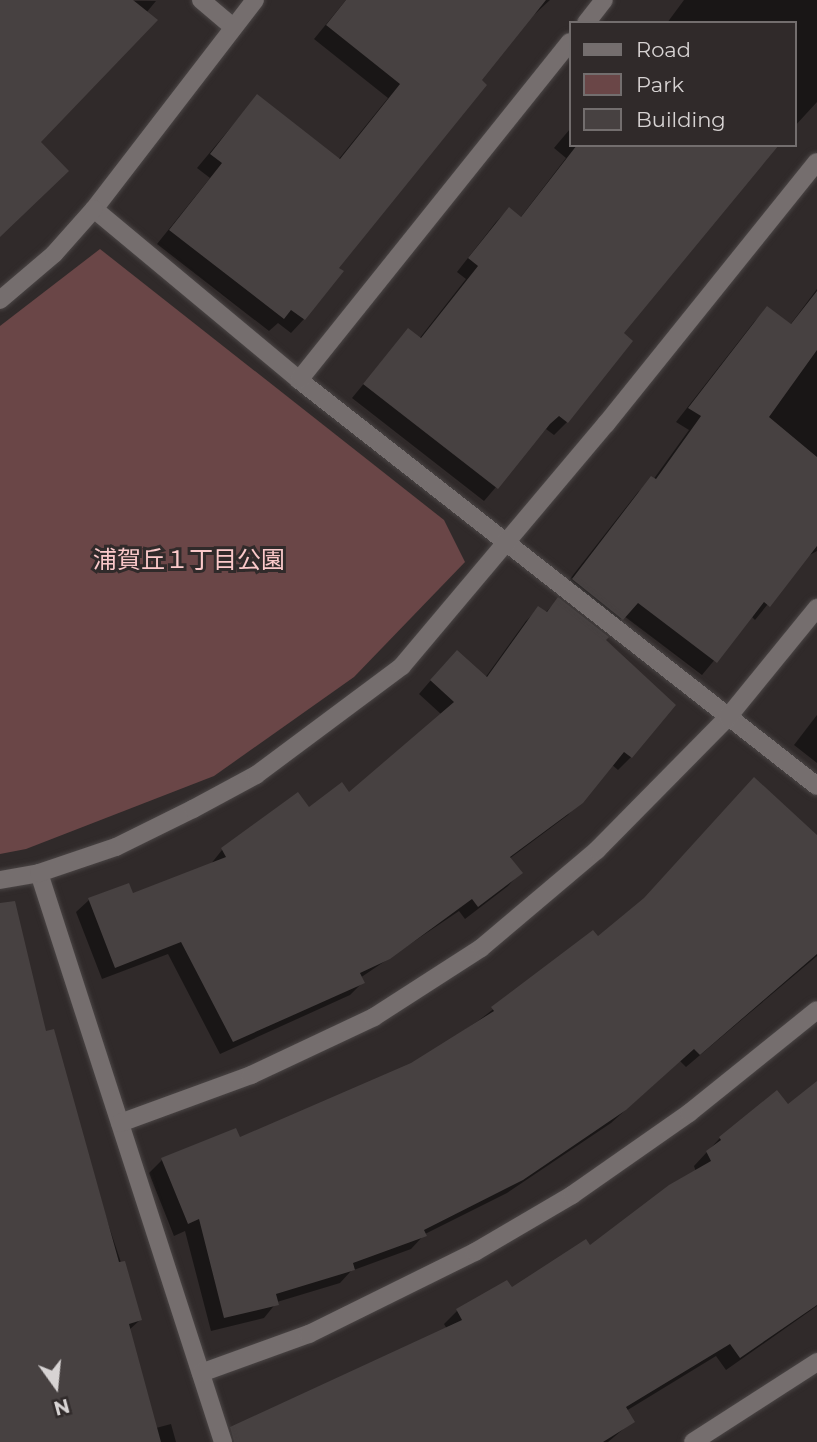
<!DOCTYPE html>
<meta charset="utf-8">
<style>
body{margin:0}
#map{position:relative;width:817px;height:1442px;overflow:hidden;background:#302a2a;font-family:Montserrat,"Noto Sans JP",sans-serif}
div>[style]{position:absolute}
.green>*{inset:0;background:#6a4647}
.shadow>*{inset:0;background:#0007}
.building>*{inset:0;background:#474141}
.roads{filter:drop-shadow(0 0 2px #4a4545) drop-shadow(0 0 2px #4a4545)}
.street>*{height:18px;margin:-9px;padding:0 9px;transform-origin:9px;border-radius:9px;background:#756e6e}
.secondary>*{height:18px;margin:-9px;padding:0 9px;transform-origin:9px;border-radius:9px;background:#756e6e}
span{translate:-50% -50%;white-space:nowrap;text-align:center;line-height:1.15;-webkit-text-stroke:6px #302a2a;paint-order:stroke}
.park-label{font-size:24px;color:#fac8c9}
.legend{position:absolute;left:569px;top:21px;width:228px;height:126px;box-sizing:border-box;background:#302a2a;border:2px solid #736e6e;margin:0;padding:9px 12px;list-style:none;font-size:21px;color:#d7d3d3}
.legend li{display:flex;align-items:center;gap:14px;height:35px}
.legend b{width:35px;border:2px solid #736e6e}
.north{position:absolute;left:21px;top:1351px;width:70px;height:70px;-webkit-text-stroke:5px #302a2a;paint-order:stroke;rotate:165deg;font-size:19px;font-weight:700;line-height:28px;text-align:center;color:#d7d3d3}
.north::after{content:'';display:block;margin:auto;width:24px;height:32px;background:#d7d3d3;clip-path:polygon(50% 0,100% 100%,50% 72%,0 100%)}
</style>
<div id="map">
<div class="green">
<i style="clip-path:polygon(100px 249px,444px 520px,465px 562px,354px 677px,214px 776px,26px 849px,0 854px,0 326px)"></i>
</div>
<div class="shadow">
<i style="clip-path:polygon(0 0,156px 1px,39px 142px,0 235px)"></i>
<i style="clip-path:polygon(346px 0,550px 0,524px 24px,337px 268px,304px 319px,291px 333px,278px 323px,269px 331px,157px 244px,210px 178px,197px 168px,257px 96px,338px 160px,388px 98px,314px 39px)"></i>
<i style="clip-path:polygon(684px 0,817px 0,817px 102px,794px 127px,794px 23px,667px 23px)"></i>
<i style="clip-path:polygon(570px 129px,570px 145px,778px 145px,622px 334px,567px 422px,554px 435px,546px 429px,484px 501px,352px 398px,408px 330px,419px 339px,466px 279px,457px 272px,496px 222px,509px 209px,520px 218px,566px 158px,554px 148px)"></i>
<i style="clip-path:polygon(817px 289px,817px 551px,806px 557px,755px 620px,751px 616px,702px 675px,624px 616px,608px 632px,559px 593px,638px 492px,653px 480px,689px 430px,676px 422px,754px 322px,767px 309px,790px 325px)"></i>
<i style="clip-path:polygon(558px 600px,604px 640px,631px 757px,618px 770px,611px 764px,568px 815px,509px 859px,520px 873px,508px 886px,465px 919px,459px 911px,360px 978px,363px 982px,350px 995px,220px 1054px,168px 954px,102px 979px,76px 912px,89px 900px,132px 895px,210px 865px,222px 850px,297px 795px,309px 810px,349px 794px,442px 715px,419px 694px,444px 665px,485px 678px,526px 621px,538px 609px,545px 613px)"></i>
<i style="clip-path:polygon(817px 715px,817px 763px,794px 745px)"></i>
<i style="clip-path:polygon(817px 837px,817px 956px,686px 1067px,680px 1061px,611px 1123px,507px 1193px,425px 1234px,411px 1249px,351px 1271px,340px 1283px,277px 1302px,264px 1318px,211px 1331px,185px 1231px,174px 1236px,149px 1173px,162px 1160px,239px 1139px,412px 1065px,478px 1021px,593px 932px,598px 938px)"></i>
<i style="clip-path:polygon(0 927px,45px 1033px,140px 1320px,129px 1330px,156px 1428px,171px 1424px,176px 1442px,0 1442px)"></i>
<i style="clip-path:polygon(817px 1083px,817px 1306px,726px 1370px,716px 1356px,626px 1411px,633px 1421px,608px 1442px,237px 1442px,447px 1329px,444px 1324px,457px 1311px,511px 1290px,589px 1247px,696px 1172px,694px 1166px,720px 1138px,777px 1093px,788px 1107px)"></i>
</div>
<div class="building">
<i style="clip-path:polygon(0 0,133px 0,158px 20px,41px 142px,69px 171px,0 237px)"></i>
<i style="clip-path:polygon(346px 0,546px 0,482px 80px,487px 85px,339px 268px,344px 271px,305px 320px,291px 310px,284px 319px,169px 230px,222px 163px,210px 154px,257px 94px,340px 159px,400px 84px,326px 25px)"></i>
<i style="clip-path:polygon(577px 145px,779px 145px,624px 333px,633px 341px,568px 423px,559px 416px,550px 424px,498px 489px,363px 384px,408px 328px,421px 338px,478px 266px,468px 258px,509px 207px,521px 217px)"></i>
<i style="clip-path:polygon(817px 291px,817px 350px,769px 417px,817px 457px,817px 546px,770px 607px,764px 602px,717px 663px,638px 603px,623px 620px,572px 579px,651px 476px,656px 479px,701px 416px,688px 408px,767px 306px,791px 324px)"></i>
<i style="clip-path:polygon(558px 597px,609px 637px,606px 640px,676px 705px,632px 758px,624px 752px,583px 803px,510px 857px,523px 873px,478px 907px,472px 899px,390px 959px,360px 973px,365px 983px,233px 1042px,181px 942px,115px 968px,88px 898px,129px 883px,133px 893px,226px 857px,221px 848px,298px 792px,309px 807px,342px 782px,349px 792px,454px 702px,430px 680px,457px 650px,487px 677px,538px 606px,547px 612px)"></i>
<i style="clip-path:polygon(754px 777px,817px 835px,817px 954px,700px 1055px,694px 1049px,626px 1110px,523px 1180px,424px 1230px,427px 1236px,353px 1263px,355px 1270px,276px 1294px,279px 1305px,224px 1318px,199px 1219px,188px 1224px,161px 1158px,236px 1128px,240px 1137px,411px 1063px,494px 1011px,491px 1007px,593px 930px,598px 936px,644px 898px)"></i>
<i style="clip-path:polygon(15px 901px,46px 1031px,54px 1029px,119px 1262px,125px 1261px,142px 1320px,129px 1324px,161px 1442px,0 1442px,0 903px)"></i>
<i style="clip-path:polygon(817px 1081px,817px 1305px,740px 1358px,730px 1344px,626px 1407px,635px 1422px,603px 1442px,234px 1442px,230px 1427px,462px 1320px,456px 1309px,507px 1280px,512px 1287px,586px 1239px,590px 1245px,669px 1185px,711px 1161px,706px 1151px,721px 1140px,719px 1137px,777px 1090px,788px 1104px)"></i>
</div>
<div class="roads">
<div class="street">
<i style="left:201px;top:0;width:42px;rotate:40.2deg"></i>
<i style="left:255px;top:0;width:264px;rotate:127.6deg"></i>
<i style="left:94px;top:209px;width:267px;rotate:39.8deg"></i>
<i style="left:299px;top:380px;width:658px;rotate:38.09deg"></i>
<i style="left:586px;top:23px;width:29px;rotate:-52deg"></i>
<i style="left:299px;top:380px;width:433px;rotate:-51.3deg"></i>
<i style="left:39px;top:873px;width:598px;rotate:72.08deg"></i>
<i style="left:0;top:880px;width:40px;rotate:-10deg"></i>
<i style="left:39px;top:873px;width:81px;rotate:-18.7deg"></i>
<i style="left:116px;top:847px;width:86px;rotate:-26.3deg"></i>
<i style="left:193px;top:809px;width:72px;rotate:-28.4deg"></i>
<i style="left:256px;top:775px;width:182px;rotate:-36.7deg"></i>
<i style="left:402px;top:666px;width:317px;rotate:-49.9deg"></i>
<i style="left:606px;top:424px;width:336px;rotate:-51.2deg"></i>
<i style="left:120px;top:1123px;width:140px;rotate:-20.1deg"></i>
<i style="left:251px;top:1075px;width:136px;rotate:-25.2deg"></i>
<i style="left:374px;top:1017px;width:127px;rotate:-32.8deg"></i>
<i style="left:481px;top:948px;width:152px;rotate:-40.2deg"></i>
<i style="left:597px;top:850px;width:187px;rotate:-45.4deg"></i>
<i style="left:728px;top:717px;width:141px;rotate:-50.8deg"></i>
<i style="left:201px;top:1373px;width:115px;rotate:-19.9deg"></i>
<i style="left:309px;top:1334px;width:185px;rotate:-26.3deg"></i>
<i style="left:475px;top:1252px;width:113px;rotate:-30.4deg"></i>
<i style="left:572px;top:1195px;width:143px;rotate:-35deg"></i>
<i style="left:689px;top:1113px;width:164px;rotate:-38.8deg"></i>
<i style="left:693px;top:1442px;width:148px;rotate:-32.8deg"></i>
</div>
<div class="secondary">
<i style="left:0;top:300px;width:71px;rotate:-40.4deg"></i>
<i style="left:54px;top:254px;width:60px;rotate:-48.4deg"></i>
</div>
</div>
<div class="park-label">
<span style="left:189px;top:560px">浦賀丘１丁目公園</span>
</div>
<ul class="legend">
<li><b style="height:9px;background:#756e6e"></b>Road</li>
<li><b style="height:19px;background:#6a4647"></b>Park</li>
<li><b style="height:19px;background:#474141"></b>Building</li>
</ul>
<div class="north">N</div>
</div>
